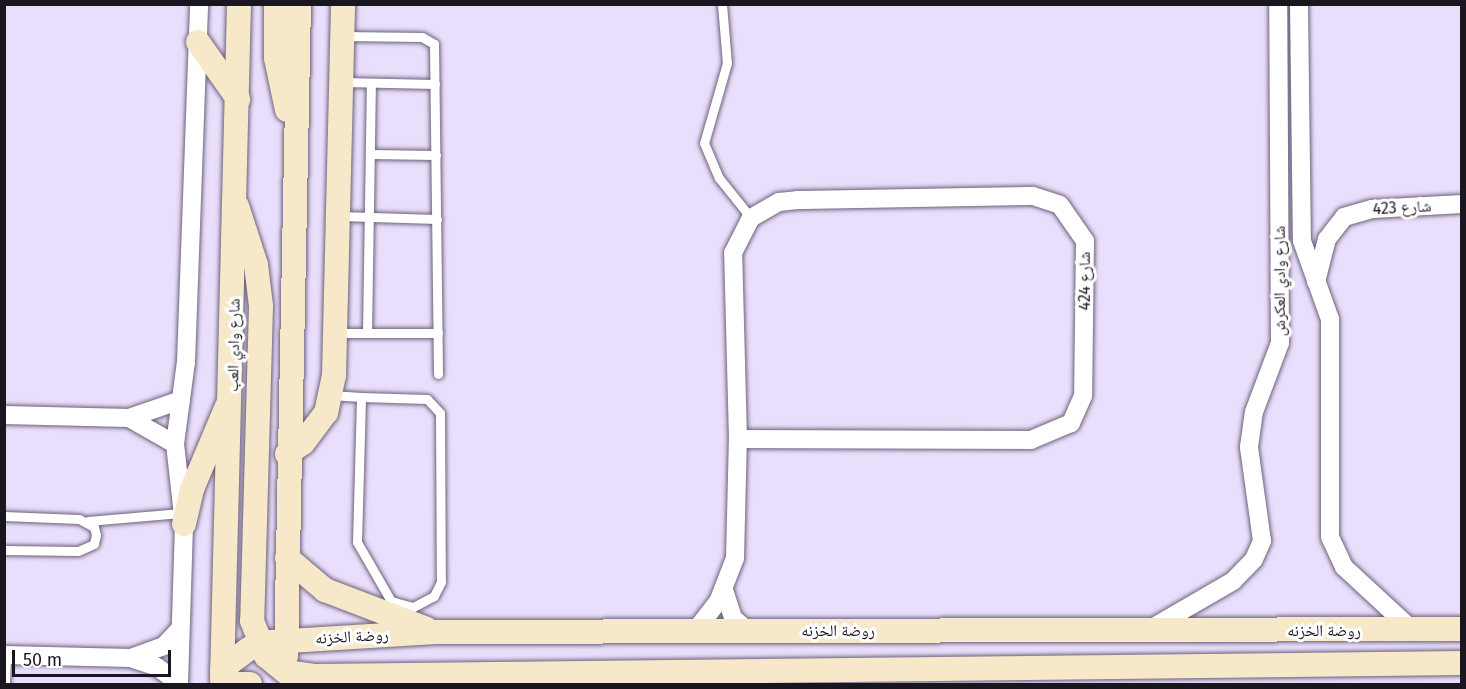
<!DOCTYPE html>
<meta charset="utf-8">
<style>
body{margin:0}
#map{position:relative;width:1466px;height:689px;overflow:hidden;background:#e9defb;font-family:"Fira Sans","Noto Naskh Arabic",sans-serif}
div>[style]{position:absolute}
.roads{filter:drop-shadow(0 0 2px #6c627b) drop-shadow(0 0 2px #6c627b)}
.lane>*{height:9px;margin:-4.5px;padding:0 4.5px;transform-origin:4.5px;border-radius:4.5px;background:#fff}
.street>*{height:18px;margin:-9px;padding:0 9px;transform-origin:9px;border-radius:9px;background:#fff}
.secondary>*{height:24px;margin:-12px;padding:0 12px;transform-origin:12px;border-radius:12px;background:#f6e8c9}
span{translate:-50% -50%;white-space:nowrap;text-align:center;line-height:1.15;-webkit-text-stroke:6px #fff;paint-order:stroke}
.street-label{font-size:16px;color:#1a1620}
.frame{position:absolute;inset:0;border:6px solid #1a1620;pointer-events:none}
.scale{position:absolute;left:12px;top:650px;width:159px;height:27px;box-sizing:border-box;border:3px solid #1a1620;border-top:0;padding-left:8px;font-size:18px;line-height:21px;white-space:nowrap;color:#1a1620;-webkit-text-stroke:4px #fff;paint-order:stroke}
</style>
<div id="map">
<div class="roads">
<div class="lane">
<i style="left:722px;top:4px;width:59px;rotate:85.2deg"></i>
<i style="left:727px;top:63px;width:83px;rotate:106deg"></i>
<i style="left:704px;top:143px;width:38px;rotate:67deg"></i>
<i style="left:719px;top:178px;width:51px;rotate:51.3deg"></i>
<i style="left:342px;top:36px;width:80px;rotate:0.7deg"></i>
<i style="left:422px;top:37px;width:14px;rotate:30deg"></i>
<i style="left:434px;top:44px;width:330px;rotate:89.3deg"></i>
<i style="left:343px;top:82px;width:92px;rotate:1.2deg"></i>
<i style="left:370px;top:154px;width:66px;rotate:0.9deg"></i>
<i style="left:340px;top:216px;width:97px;rotate:1.8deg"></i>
<i style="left:337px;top:333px;width:101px"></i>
<i style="left:367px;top:333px;width:250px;rotate:-89.1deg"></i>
<i style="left:331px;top:395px;width:30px;rotate:4deg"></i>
<i style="left:361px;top:397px;width:66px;rotate:1.7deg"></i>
<i style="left:427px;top:399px;width:19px;rotate:47deg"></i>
<i style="left:440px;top:413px;width:169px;rotate:89.7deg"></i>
<i style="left:441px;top:582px;width:16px;rotate:117deg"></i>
<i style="left:434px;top:596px;width:24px;rotate:152deg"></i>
<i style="left:413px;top:607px;width:23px;rotate:-165deg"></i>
<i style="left:391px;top:601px;width:68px;rotate:-120deg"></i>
<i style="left:357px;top:542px;width:145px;rotate:-88.4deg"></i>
<i style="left:4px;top:516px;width:75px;rotate:2.3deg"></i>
<i style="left:79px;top:519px;width:17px;rotate:28deg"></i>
<i style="left:94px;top:527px;width:8px;rotate:76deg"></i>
<i style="left:96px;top:535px;width:9px;rotate:103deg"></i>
<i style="left:94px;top:544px;width:17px;rotate:156deg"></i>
<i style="left:78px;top:551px;width:74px;rotate:-179.2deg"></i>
<i style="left:88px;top:521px;width:93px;rotate:-4.9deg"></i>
<i style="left:5px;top:684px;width:29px;rotate:-88deg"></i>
</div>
<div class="street">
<i style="left:1299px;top:4px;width:237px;rotate:89.3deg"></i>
<i style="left:1302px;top:241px;width:83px;rotate:70.3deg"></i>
<i style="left:1330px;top:319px;width:218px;rotate:90deg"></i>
<i style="left:1330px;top:537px;width:33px;rotate:65deg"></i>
<i style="left:1344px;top:567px;width:93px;rotate:42.8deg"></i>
<i style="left:1033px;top:196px;width:28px;rotate:18deg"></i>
<i style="left:1060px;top:205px;width:44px;rotate:55.2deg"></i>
<i style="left:1085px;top:241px;width:155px;rotate:90.7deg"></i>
<i style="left:1083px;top:396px;width:30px;rotate:114deg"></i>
<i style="left:1071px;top:423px;width:43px;rotate:157deg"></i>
<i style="left:1031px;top:440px;width:293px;rotate:-179.8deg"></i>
<i style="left:738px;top:439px;width:186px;rotate:-91.5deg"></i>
<i style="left:733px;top:253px;width:39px;rotate:-63deg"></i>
<i style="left:751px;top:218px;width:32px;rotate:-30deg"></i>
<i style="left:779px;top:202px;width:18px;rotate:-6deg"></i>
<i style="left:797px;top:200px;width:236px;rotate:-1deg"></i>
<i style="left:1316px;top:282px;width:44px;rotate:-75.7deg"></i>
<i style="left:1327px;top:239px;width:28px;rotate:-52deg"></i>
<i style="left:1344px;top:217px;width:29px;rotate:-16deg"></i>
<i style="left:1372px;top:209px;width:90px;rotate:-3.2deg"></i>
<i style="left:4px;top:415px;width:125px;rotate:1.4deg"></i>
<i style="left:129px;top:418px;width:55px;rotate:-19.1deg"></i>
<i style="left:129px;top:418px;width:53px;rotate:29.5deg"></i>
<i style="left:724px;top:590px;width:29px;rotate:72deg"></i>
<i style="left:733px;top:618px;width:20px;rotate:41deg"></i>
<i style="left:1152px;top:628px;width:94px;rotate:-30.1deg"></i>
<i style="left:1233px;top:581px;width:30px;rotate:-46deg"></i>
<i style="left:1254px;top:559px;width:20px;rotate:-66deg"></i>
<i style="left:1262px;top:541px;width:95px;rotate:-97.9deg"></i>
<i style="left:1249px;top:447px;width:35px;rotate:-82deg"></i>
<i style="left:1254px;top:412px;width:74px;rotate:-69.4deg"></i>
<i style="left:1280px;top:343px;width:339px;rotate:-90.3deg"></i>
<i style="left:695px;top:631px;width:37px;rotate:-52deg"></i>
<i style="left:718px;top:602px;width:47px;rotate:-68.9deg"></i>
<i style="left:735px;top:558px;width:119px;rotate:-88.6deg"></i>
<i style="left:4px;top:655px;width:127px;rotate:1.4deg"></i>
<i style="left:131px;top:658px;width:35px;rotate:-20deg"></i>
<i style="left:164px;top:646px;width:23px;rotate:-47deg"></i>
<i style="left:133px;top:659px;width:25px;rotate:18deg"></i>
<i style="left:157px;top:667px;width:27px;rotate:36deg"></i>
<i style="left:179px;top:684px;width:160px;rotate:-88.2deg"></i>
<i style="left:184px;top:524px;width:81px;rotate:-96.4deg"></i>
<i style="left:175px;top:444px;width:83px;rotate:-82.4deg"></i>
<i style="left:186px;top:362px;width:358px;rotate:-87.9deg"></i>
</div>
<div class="secondary">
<i style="left:276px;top:4px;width:54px;rotate:90deg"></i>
<i style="left:276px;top:58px;width:53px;rotate:78.1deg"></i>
<i style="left:198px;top:42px;width:70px;rotate:54.9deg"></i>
<i style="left:237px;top:206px;width:62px;rotate:72.1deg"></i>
<i style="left:256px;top:265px;width:41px;rotate:83deg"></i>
<i style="left:261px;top:306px;width:315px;rotate:91.6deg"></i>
<i style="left:252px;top:621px;width:38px;rotate:68deg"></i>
<i style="left:266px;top:656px;width:26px;rotate:39deg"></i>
<i style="left:286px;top:672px;width:30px;rotate:8deg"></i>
<i style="left:316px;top:676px;width:1146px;rotate:-0.65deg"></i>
<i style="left:287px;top:454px;width:19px;rotate:-35deg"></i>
<i style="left:303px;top:443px;width:38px;rotate:-53deg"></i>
<i style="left:326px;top:413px;width:39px;rotate:-78deg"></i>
<i style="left:334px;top:375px;width:371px;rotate:-88.6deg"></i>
<i style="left:184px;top:524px;width:36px;rotate:-77deg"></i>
<i style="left:192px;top:489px;width:90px;rotate:-67.1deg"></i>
<i style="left:287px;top:558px;width:50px;rotate:40.1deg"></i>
<i style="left:325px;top:590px;width:109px;rotate:20.9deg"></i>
<i style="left:286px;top:656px;width:652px;rotate:-88.86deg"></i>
<i style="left:222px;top:669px;width:34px;rotate:-37deg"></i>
<i style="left:249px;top:649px;width:24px;rotate:-17deg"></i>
<i style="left:272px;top:642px;width:164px;rotate:-3.5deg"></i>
<i style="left:436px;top:632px;width:1026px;rotate:-0.17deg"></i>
<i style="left:222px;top:680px;width:676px;rotate:-88.56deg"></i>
<i style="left:239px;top:684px;width:11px"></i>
</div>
</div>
<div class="street-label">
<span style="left:1402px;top:208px;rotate:-3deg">شارع 423</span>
<span style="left:1085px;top:281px;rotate:-90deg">شارع 424</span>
<span style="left:1280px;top:281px;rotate:-90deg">شارع وادي العكرش</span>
<span style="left:234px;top:345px;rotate:-89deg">شارع وادي العب</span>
<span style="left:838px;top:631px">روضة الخزنه</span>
<span style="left:1324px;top:631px">روضة الخزنه</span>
<span style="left:352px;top:637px;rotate:-3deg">روضة الخزنه</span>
</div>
<div class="frame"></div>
<div class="scale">50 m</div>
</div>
